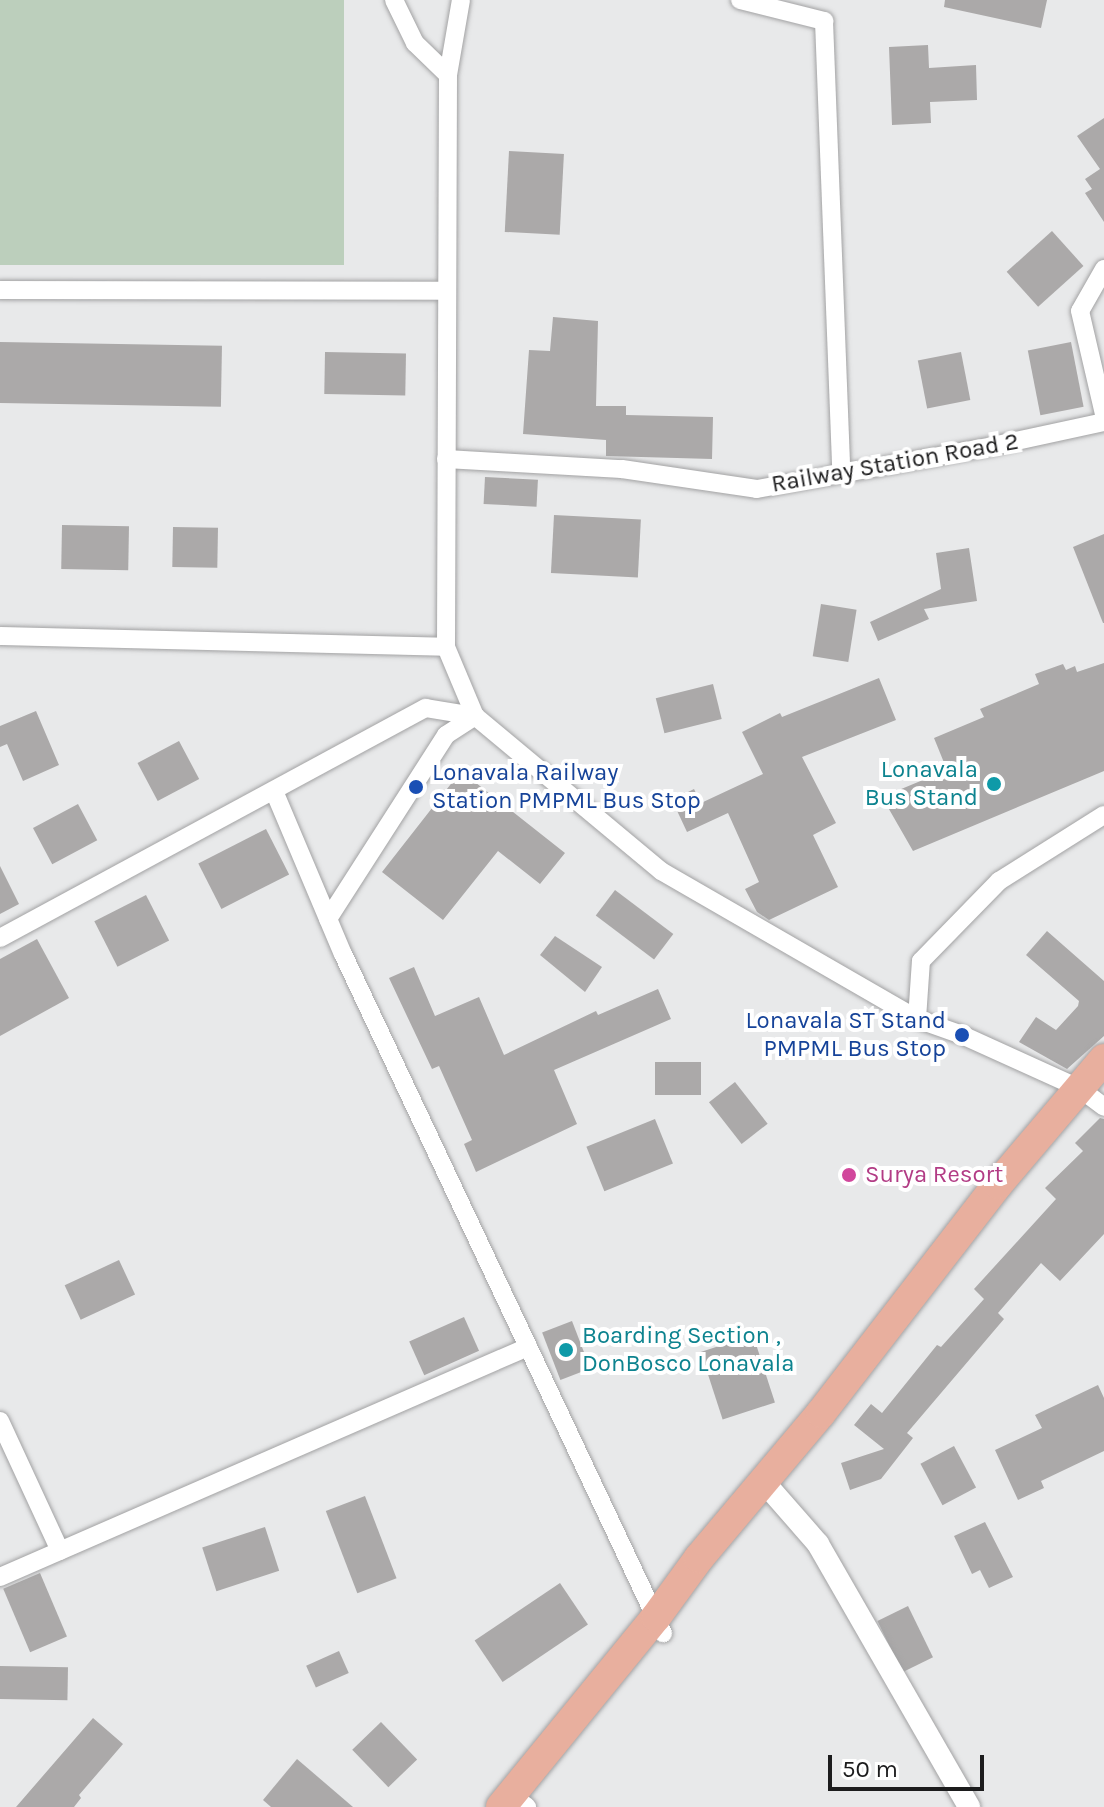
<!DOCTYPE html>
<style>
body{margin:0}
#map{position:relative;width:1104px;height:1807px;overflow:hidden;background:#e8e9ea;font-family:Karla,sans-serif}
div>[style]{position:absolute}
.green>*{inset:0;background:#bccfbc;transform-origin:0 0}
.building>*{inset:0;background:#aba9a9;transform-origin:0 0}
.roads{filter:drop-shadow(0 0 2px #a2a2a3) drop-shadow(0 0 2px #a2a2a3)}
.minor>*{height:18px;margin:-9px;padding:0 9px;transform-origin:9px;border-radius:9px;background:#fff}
.tertiary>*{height:22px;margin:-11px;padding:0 11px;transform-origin:11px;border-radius:11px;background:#fff}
.trunk>*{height:30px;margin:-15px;padding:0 15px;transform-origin:15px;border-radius:15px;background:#e8af9e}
.dots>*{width:22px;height:22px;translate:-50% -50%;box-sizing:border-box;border:4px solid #fff;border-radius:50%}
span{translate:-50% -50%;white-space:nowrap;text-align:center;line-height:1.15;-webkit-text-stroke:8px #fff;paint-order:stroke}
.street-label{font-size:24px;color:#1c1c1d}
.culture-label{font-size:24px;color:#0d838f}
.right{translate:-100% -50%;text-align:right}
.left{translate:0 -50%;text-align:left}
.transit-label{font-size:24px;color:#164399}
.hotel-label{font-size:24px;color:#b23c85}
.scale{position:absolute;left:828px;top:1755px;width:156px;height:36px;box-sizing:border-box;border:4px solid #1c1c1d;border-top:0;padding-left:10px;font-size:24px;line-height:28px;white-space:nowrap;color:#1c1c1d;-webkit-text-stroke:6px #fff;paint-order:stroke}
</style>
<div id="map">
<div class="green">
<i style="left:0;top:0;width:344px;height:265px"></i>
</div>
<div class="building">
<i style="clip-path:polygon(945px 0,1047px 0,1041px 28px,944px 7px)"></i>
<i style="clip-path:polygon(928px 45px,929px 68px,976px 65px,977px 100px,930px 102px,931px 123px,892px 125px,889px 47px)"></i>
<i style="clip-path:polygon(1104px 118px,1104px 222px,1085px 193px,1092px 189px,1085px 179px,1100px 169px,1077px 136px)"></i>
<i style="left:509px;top:151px;width:55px;height:81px;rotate:3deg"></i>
<i style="left:1052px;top:231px;width:47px;height:61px;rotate:48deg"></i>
<i style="clip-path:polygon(553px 317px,598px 321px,596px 406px,626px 406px,626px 415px,713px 417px,712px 459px,606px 456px,606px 440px,523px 434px,529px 350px,550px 351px)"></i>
<i style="left:0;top:342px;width:222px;height:61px;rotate:1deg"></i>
<i style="left:1071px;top:342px;width:66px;height:44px;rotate:79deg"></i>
<i style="left:325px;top:352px;width:81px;height:42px;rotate:1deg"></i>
<i style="left:961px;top:352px;width:49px;height:44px;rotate:79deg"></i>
<i style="left:485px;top:477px;width:53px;height:27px;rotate:3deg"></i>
<i style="left:554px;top:515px;width:87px;height:58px;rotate:3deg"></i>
<i style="left:62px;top:525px;width:67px;height:44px;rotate:1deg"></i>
<i style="left:173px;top:527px;width:45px;height:40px;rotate:1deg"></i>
<i style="clip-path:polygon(1104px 534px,1104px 623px,1103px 623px,1073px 547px)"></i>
<i style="clip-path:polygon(969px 548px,977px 601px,924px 609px,929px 619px,878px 641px,870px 622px,941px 589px,936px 553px)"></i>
<i style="left:821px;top:604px;width:36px;height:53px;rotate:9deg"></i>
<i style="clip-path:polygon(1104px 663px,1104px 771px,913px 851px,882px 797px,947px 770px,934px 738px,984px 717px,980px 709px,1039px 684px,1035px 674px,1063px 664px,1066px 670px,1075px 666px,1077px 672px)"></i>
<i style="clip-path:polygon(879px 678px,896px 720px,802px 757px,836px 823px,813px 835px,838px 887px,769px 920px,757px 912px,745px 889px,759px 882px,728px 813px,687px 832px,672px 800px,694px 789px,701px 803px,763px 774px,742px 732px,780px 713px,782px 717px)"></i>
<i style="left:713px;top:684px;width:36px;height:59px;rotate:76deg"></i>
<i style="clip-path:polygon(36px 711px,59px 765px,23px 781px,7px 744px,0 747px,0 726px)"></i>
<i style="left:179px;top:741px;width:43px;height:47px;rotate:62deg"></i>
<i style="clip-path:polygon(461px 771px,565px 853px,540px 884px,498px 851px,443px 920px,382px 872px)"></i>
<i style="left:78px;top:804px;width:41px;height:51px;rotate:62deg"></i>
<i style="left:266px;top:829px;width:51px;height:76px;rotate:63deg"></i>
<i style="clip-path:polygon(0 866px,19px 904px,0 914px)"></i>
<i style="left:615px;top:890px;width:73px;height:32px;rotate:37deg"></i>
<i style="left:146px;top:895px;width:51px;height:58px;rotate:63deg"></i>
<i style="clip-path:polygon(1047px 931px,1104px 981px,1104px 1036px,1067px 1069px,1019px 1042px,1036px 1017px,1056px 1030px,1078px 1006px,1079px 1001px,1026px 955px)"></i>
<i style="clip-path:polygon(555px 936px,602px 967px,585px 992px,540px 955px)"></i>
<i style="clip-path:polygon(37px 939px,69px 998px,0 1036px,0 959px)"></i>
<i style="clip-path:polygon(414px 967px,435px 1016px,479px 997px,504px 1055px,596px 1011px,598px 1015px,658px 989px,671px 1019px,554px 1070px,577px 1124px,476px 1172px,464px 1144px,472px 1140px,439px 1066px,432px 1069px,389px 978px)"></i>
<i style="left:655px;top:1062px;width:46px;height:33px"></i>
<i style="left:735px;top:1082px;width:53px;height:33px;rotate:52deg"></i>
<i style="clip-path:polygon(1100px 1118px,1104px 1119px,1104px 1234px,1060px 1281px,1041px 1263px,998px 1313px,1004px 1319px,907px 1433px,913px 1438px,881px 1479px,850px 1490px,841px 1463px,884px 1449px,854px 1425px,871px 1404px,882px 1413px,937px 1345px,941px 1347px,984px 1299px,974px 1289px,1056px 1199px,1045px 1188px,1083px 1151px,1075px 1143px)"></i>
<i style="left:655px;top:1119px;width:48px;height:74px;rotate:68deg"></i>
<i style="left:119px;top:1260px;width:38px;height:60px;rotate:65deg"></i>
<i style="left:464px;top:1317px;width:37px;height:60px;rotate:66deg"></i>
<i style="left:572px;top:1321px;width:51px;height:32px;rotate:69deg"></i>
<i style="left:753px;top:1335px;width:71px;height:55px;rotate:72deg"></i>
<i style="clip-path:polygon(1098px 1385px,1104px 1398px,1104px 1451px,1041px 1481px,1044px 1488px,1018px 1500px,995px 1450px,1042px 1428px,1035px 1415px)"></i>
<i style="left:954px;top:1446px;width:47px;height:38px;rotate:62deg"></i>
<i style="left:365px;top:1496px;width:88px;height:42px;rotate:69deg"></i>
<i style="clip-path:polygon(985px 1522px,1013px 1577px,989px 1588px,980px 1570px,972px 1574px,954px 1536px)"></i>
<i style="left:265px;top:1527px;width:46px;height:66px;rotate:72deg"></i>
<i style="left:40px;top:1573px;width:69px;height:40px;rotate:67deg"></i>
<i style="left:560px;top:1583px;width:50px;height:103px;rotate:56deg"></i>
<i style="left:908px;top:1606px;width:57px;height:34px;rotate:64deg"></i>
<i style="left:339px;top:1651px;width:24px;height:36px;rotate:66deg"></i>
<i style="left:0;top:1666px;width:68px;height:33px;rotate:1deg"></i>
<i style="clip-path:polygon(93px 1718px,123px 1744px,79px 1795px,81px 1798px,74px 1807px,16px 1807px)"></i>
<i style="left:381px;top:1722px;width:52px;height:40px;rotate:46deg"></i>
<i style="clip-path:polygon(297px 1759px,353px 1807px,271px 1807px,263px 1800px)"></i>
</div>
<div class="roads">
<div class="minor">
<i style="left:394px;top:0;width:48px;rotate:64deg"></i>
<i style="left:415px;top:43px;width:46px;rotate:44.1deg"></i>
<i style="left:448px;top:75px;width:572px;rotate:90.2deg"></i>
<i style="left:446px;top:647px;width:75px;rotate:67.2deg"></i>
<i style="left:475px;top:716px;width:242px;rotate:39.8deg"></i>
<i style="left:661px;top:871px;width:296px;rotate:30deg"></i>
<i style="left:917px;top:1019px;width:48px;rotate:19.6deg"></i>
<i style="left:962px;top:1035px;width:128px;rotate:24.4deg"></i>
<i style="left:1079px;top:1088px;width:31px;rotate:37deg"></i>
<i style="left:740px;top:0;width:87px;rotate:14deg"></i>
<i style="left:824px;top:21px;width:450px;rotate:87.8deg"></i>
<i style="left:448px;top:75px;width:76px;rotate:-80.2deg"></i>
<i style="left:1104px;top:269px;width:48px;rotate:119.7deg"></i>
<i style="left:1080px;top:311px;width:106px;rotate:76.9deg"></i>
<i style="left:0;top:290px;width:444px;rotate:0.1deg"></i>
<i style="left:446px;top:459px;width:176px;rotate:3.3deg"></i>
<i style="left:622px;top:469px;width:136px;rotate:8.4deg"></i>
<i style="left:757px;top:489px;width:240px;rotate:-10.3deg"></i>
<i style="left:993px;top:446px;width:114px;rotate:-12.2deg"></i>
<i style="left:0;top:636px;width:446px;rotate:1.4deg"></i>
<i style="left:274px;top:791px;width:177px;rotate:67.1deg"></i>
<i style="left:343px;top:954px;width:751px;rotate:64.77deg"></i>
<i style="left:328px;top:919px;width:219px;rotate:-57.3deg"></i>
<i style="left:446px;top:735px;width:35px;rotate:-33deg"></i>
<i style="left:0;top:938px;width:484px;rotate:-28.4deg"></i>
<i style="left:426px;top:708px;width:50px;rotate:9.3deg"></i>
<i style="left:917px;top:1019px;width:58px;rotate:-86.1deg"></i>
<i style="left:921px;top:961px;width:112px;rotate:-45.7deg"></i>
<i style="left:999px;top:881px;width:124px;rotate:-32.2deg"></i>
<i style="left:0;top:1421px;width:143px;rotate:65.2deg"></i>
<i style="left:0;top:1577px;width:576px;rotate:-23.54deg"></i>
<i style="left:525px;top:1805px;width:3px;rotate:45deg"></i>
</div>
<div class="tertiary">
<i style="left:764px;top:1482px;width:82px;rotate:48.9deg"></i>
<i style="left:818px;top:1544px;width:303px;rotate:60.1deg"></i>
</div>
<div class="trunk">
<i style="left:501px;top:1807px;width:245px;rotate:-50.8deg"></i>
<i style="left:656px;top:1617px;width:73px;rotate:-53.9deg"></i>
<i style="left:699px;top:1558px;width:189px;rotate:-49.9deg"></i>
<i style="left:821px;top:1413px;width:289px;rotate:-52.3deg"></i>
<i style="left:998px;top:1184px;width:164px;rotate:-49.7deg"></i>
</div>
</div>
<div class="dots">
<i style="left:994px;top:784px;background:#0f9aa8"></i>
<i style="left:416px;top:787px;background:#1a4fb4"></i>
<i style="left:962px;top:1035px;background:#1a4fb4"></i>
<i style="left:849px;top:1175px;background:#d1479c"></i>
<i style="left:566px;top:1350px;background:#0f9aa8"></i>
</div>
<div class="street-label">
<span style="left:895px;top:463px;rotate:-10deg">Railway Station Road 2</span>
</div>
<div class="culture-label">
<span class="right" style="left:978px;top:784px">Lonavala<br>Bus Stand</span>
<span class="left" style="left:582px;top:1350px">Boarding Section ,<br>DonBosco Lonavala</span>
</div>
<div class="transit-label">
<span class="left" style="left:432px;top:787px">Lonavala Railway<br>Station PMPML Bus Stop</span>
<span class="right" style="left:946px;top:1035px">Lonavala ST Stand<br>PMPML Bus Stop</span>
</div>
<div class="hotel-label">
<span class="left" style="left:865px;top:1175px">Surya Resort</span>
</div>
<div class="scale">50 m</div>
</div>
